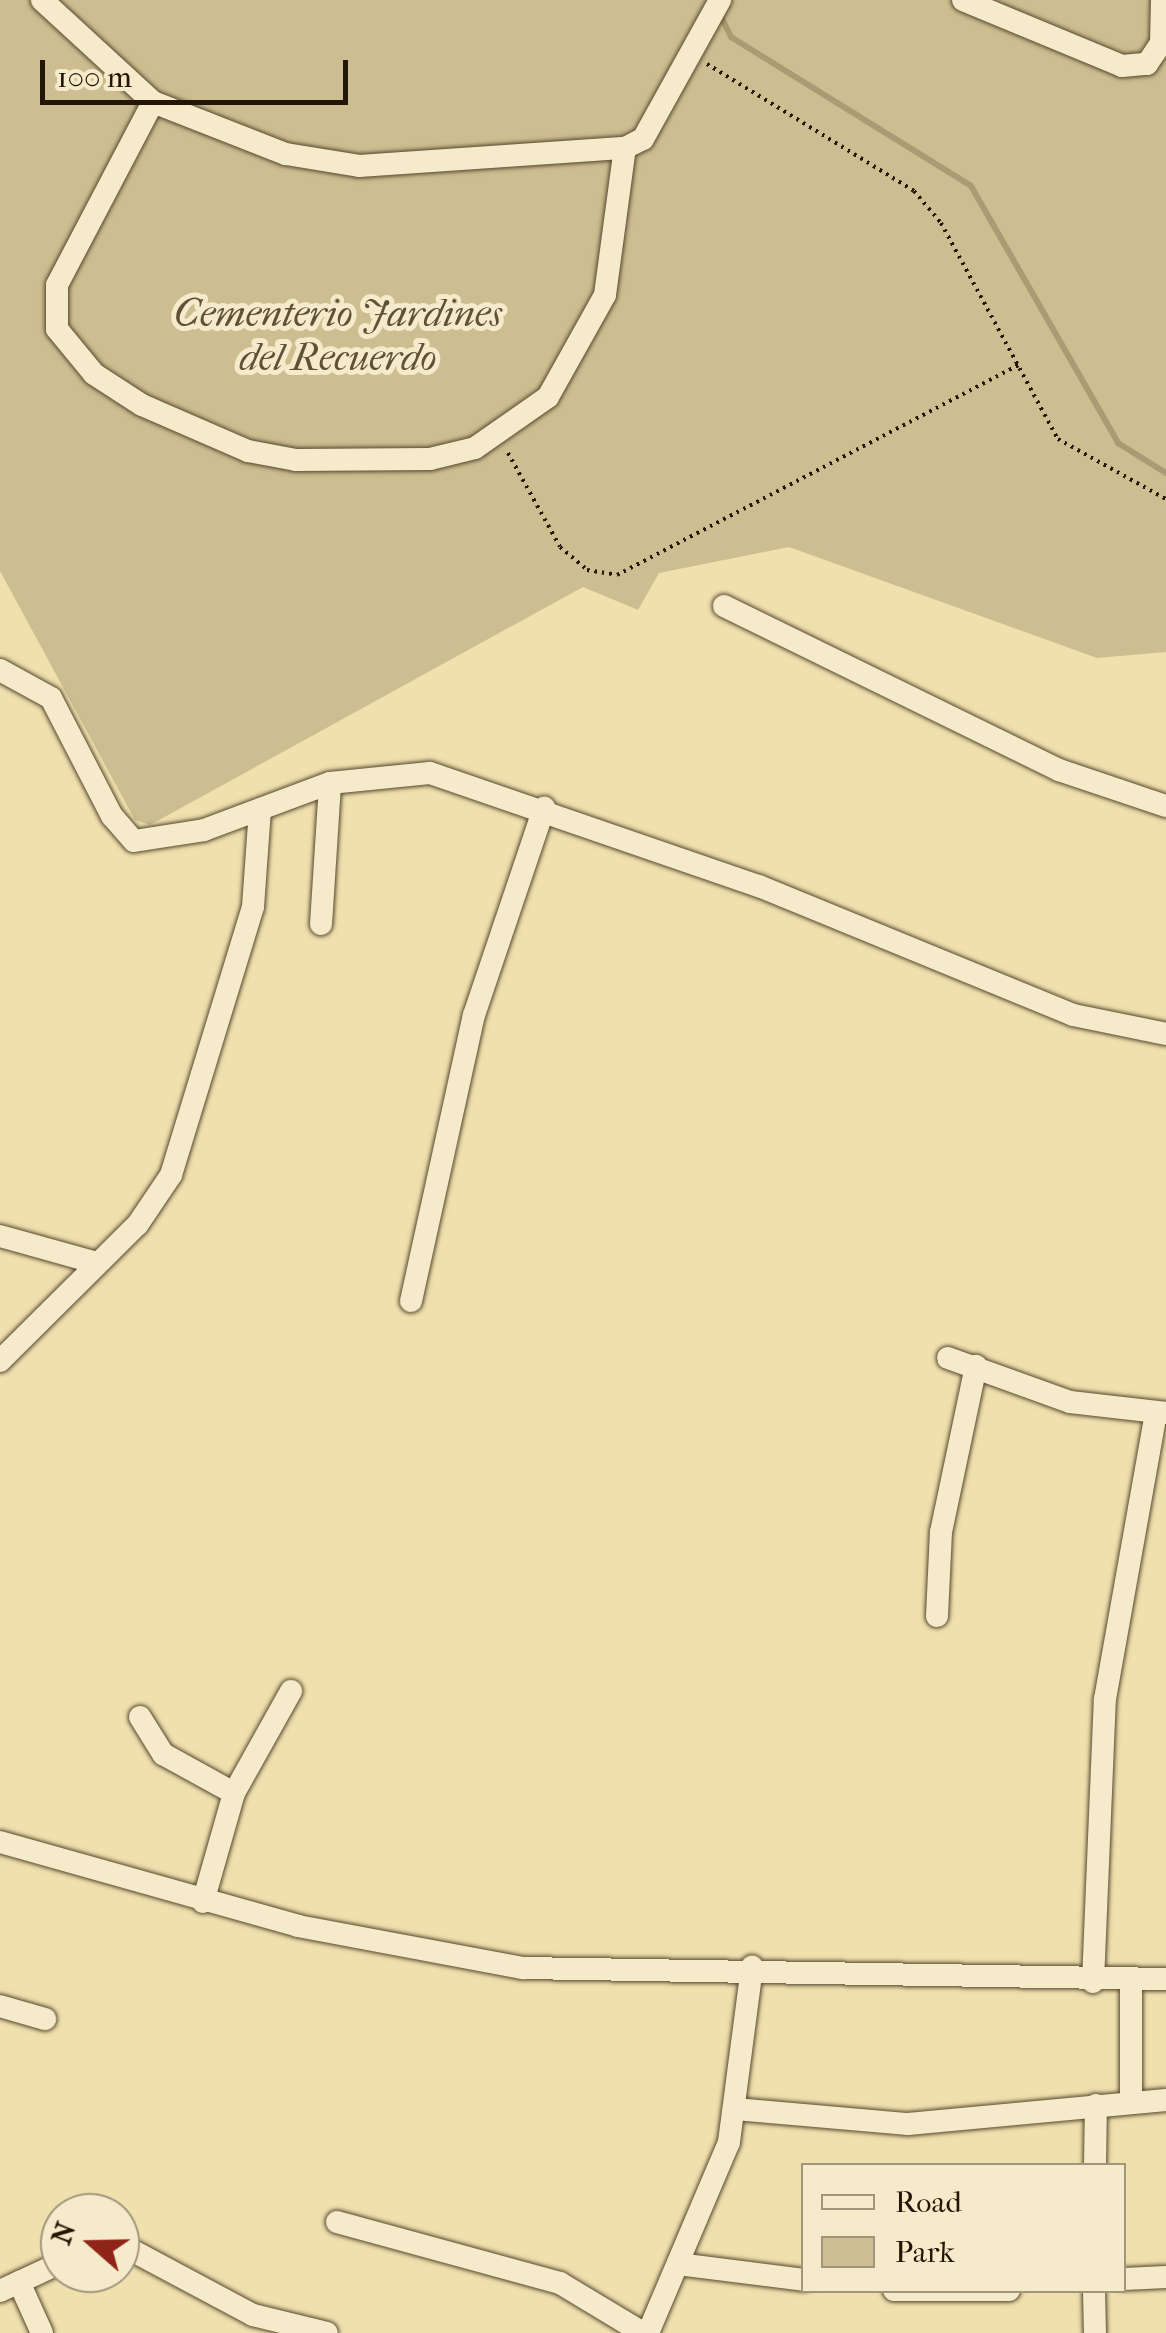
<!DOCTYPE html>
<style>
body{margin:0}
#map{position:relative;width:1166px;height:2333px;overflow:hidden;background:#f0e0ae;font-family:"IM FELL French Canon",serif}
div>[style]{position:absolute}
.green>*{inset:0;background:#cdbe91}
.stream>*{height:6px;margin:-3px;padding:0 3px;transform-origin:3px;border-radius:3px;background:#aa9b74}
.path>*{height:4px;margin-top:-2px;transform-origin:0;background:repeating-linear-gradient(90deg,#231604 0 2.5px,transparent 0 7.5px)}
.roads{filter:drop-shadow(0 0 2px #56482e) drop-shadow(0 0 2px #56482e)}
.minor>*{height:22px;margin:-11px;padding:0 11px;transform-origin:11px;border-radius:11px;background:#f5ebca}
span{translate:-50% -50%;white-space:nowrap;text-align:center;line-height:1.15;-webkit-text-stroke:10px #f5ebca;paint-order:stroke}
.park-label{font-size:38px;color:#5e5135;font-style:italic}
.legend{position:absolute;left:801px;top:2163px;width:325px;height:130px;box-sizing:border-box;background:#f5ebca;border:2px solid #a1967b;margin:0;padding:12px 18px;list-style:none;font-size:30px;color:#231604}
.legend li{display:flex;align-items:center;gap:20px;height:50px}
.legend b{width:50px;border:2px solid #a1967b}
.north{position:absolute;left:40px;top:2193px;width:100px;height:100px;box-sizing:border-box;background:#f5ebca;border:2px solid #a1967b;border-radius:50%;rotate:290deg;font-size:28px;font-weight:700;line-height:40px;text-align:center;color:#231604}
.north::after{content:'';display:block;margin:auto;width:35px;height:45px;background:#8f2418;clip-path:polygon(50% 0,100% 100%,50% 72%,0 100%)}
.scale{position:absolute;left:40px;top:60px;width:308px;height:45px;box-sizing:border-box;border:5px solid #231604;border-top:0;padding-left:12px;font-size:30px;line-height:35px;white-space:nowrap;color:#231604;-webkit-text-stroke:8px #f5ebca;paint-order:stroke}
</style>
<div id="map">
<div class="green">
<i style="clip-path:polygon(0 0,1166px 0,1166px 652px,1097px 658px,789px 547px,659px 573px,638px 610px,583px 587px,150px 825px,135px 820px,0 571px)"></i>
</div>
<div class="stream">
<i style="left:720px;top:15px;width:25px;rotate:63deg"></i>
<i style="left:731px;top:37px;width:282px;rotate:31.8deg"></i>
<i style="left:971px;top:186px;width:296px;rotate:60.2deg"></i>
<i style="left:1118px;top:443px;width:57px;rotate:32deg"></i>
</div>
<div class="path">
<i style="left:707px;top:64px;width:243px;rotate:31.5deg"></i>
<i style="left:914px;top:191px;width:42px;rotate:49.8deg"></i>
<i style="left:941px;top:223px;width:246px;rotate:61.6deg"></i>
<i style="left:1058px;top:439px;width:124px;rotate:29.1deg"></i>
<i style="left:508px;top:453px;width:107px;rotate:61deg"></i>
<i style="left:560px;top:547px;width:35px;rotate:40deg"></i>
<i style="left:587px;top:570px;width:30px;rotate:9deg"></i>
<i style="left:617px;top:575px;width:455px;rotate:-27.6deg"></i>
</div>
<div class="roads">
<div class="minor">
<i style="left:42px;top:0;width:151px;rotate:42.6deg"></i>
<i style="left:153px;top:102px;width:143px;rotate:21.4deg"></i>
<i style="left:286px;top:154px;width:74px;rotate:9.3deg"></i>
<i style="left:359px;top:166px;width:267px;rotate:-3.9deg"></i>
<i style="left:625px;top:148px;width:20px;rotate:-27deg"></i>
<i style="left:643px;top:139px;width:159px;rotate:-61deg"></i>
<i style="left:963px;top:0;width:172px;rotate:22.5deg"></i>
<i style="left:1122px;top:66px;width:25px;rotate:-5deg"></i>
<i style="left:1147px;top:64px;width:25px;rotate:-56deg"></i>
<i style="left:1161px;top:43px;width:43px;rotate:-88.7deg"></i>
<i style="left:153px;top:102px;width:207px;rotate:117.7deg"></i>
<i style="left:57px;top:285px;width:44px;rotate:90deg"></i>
<i style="left:57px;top:329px;width:58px;rotate:50.6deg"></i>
<i style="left:94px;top:374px;width:57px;rotate:32.9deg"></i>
<i style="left:142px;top:405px;width:116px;rotate:23.5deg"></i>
<i style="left:248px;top:451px;width:49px;rotate:10.6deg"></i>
<i style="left:296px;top:460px;width:134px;rotate:-0.4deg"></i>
<i style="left:430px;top:459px;width:46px;rotate:-13.7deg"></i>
<i style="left:475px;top:448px;width:89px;rotate:-34.9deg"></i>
<i style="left:548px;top:397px;width:117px;rotate:-60.8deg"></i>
<i style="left:605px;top:295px;width:148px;rotate:-82.3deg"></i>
<i style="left:724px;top:606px;width:373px;rotate:26.1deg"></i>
<i style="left:1059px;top:770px;width:113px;rotate:18.6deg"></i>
<i style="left:0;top:670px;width:58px;rotate:28.8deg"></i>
<i style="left:51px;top:698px;width:133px;rotate:62.7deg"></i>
<i style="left:112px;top:816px;width:33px;rotate:49deg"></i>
<i style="left:134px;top:841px;width:71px;rotate:-8.9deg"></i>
<i style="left:204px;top:830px;width:134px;rotate:-20.5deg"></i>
<i style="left:330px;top:783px;width:100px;rotate:-5.7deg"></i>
<i style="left:430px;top:773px;width:348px;rotate:19deg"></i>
<i style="left:759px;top:886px;width:339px;rotate:22.3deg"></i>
<i style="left:1073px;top:1015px;width:95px;rotate:11.5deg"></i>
<i style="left:321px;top:924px;width:141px;rotate:-86.3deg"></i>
<i style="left:0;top:1236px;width:101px;rotate:15.6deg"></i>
<i style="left:411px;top:1301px;width:293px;rotate:-77.6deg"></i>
<i style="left:474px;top:1015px;width:219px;rotate:-71.3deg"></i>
<i style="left:948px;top:1358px;width:130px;rotate:19.8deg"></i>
<i style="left:1070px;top:1402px;width:97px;rotate:6.5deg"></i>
<i style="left:0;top:1361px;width:194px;rotate:-44.8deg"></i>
<i style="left:138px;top:1224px;width:59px;rotate:-56deg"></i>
<i style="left:171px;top:1175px;width:280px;rotate:-73deg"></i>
<i style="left:253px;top:907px;width:98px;rotate:-85.9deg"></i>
<i style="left:937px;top:1616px;width:84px;rotate:-87.3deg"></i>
<i style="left:941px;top:1532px;width:170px;rotate:-78.1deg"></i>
<i style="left:140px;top:1717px;width:44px;rotate:58.1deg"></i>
<i style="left:163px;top:1754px;width:81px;rotate:28.8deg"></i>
<i style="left:0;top:1842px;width:310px;rotate:15.7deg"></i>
<i style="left:298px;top:1926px;width:229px;rotate:10.6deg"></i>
<i style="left:523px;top:1968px;width:643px;rotate:0.98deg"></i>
<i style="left:203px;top:1902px;width:113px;rotate:-74.1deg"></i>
<i style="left:234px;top:1793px;width:117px;rotate:-60.8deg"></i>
<i style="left:1093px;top:1982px;width:283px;rotate:-87.6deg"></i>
<i style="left:1105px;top:1699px;width:291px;rotate:-79.9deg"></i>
<i style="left:0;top:2006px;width:47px;rotate:16.1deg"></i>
<i style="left:1131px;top:2100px;width:120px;rotate:-90deg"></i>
<i style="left:735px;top:2109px;width:174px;rotate:5deg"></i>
<i style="left:908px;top:2124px;width:259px;rotate:-5.3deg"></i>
<i style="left:1095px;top:2166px;width:61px;rotate:-89.1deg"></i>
<i style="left:337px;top:2222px;width:231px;rotate:15.3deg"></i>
<i style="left:560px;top:2283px;width:97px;rotate:31.1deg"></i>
<i style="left:120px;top:2244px;width:151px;rotate:28.1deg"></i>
<i style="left:253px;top:2315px;width:76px;rotate:13.7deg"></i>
<i style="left:678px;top:2264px;width:127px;rotate:7.2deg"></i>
<i style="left:1124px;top:2279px;width:42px;rotate:-2.7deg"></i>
<i style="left:19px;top:2282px;width:56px;rotate:65.7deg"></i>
<i style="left:894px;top:2290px;width:115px"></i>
<i style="left:1094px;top:2290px;width:43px;rotate:88.7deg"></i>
<i style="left:0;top:2291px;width:66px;rotate:-25deg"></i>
<i style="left:648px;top:2333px;width:207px;rotate:-67deg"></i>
<i style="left:729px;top:2142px;width:177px;rotate:-82.5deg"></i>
</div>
</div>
<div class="park-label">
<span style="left:338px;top:336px">Cementerio Jardines<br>del Recuerdo</span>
</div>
<ul class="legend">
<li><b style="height:12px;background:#f5ebca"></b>Road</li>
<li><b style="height:28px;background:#cdbe91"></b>Park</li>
</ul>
<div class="north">N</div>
<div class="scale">100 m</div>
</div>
